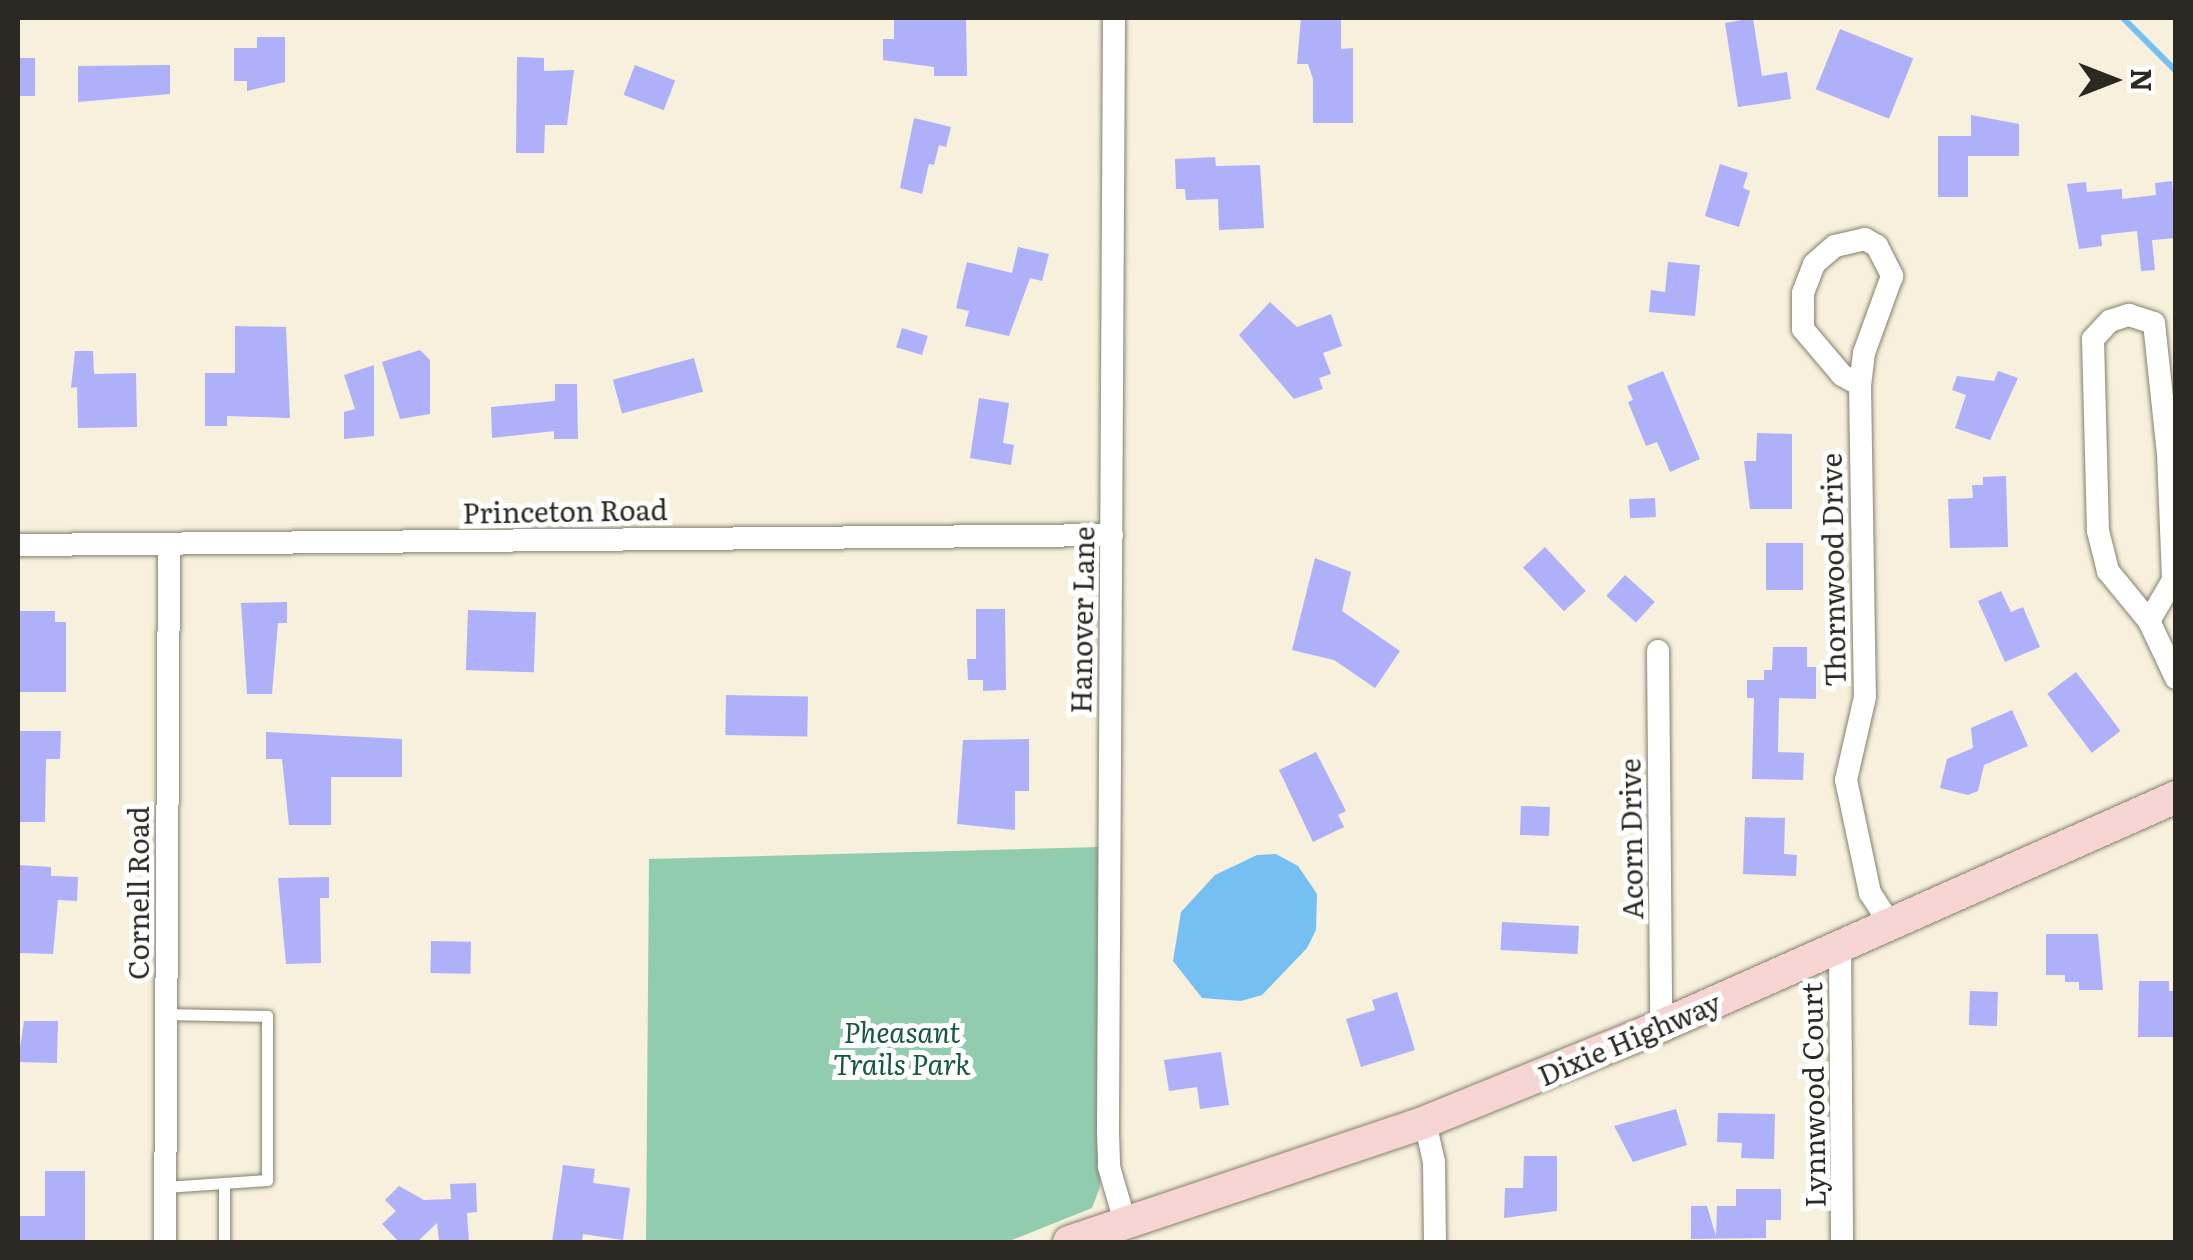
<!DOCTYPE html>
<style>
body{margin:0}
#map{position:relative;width:2193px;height:1260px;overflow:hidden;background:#f6f0dc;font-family:Literata,serif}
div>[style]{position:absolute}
.green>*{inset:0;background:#92ccaf}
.water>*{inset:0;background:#75bff2}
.stream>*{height:6px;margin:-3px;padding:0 3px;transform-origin:3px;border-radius:3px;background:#75bff2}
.building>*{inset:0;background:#aeb0fa;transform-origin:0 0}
.roads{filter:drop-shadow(0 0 2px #85806e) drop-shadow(0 0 2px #85806e)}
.service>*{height:11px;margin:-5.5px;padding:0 5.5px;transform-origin:5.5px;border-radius:5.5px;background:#fff}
.minor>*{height:22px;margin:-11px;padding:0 11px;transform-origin:11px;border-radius:11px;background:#fff}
.secondary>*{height:32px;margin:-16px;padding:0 16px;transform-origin:16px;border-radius:16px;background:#f6d4d2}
span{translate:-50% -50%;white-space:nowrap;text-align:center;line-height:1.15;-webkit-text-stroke:10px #fff;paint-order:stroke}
.street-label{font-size:28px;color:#2b2921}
.park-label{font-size:28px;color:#14583d;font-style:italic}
.frame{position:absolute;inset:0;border:20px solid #2b2921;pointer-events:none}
.north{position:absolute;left:2063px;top:30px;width:100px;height:100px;-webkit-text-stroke:8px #fff;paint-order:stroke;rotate:90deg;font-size:28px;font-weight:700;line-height:40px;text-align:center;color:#2b2921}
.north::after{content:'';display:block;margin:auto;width:35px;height:45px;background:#2b2921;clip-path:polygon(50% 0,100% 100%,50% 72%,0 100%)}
</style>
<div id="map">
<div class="green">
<i style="clip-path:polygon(1099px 847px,1100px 1187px,1092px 1208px,1007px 1242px,646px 1242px,649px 859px)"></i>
</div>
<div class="water">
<i style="clip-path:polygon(1276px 854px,1298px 866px,1317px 894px,1316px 930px,1307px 948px,1262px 995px,1241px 1001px,1202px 998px,1173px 961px,1181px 912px,1215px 875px,1257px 855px)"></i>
</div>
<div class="stream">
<i style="left:2123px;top:18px;width:75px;rotate:45deg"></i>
</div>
<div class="building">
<i style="clip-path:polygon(1301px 18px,1341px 20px,1341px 49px,1353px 48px,1353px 123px,1313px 123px,1313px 79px,1308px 64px,1297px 64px)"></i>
<i style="clip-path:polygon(1753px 18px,1762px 76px,1787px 72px,1791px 99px,1738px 107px,1725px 23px)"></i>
<i style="clip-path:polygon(966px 19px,967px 76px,934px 76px,934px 67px,883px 60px,883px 39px,894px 39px,894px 20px)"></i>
<i style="left:1840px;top:29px;width:79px;height:65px;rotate:22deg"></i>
<i style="clip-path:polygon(257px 37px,285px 37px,285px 82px,247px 91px,247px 81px,234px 81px,234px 48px,257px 48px)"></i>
<i style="clip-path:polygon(517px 57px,544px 58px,544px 71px,574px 70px,567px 125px,545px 125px,544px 153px,516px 153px)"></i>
<i style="left:18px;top:58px;width:17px;height:38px"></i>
<i style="clip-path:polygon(170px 65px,170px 94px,78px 102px,78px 66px)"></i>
<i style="left:635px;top:65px;width:43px;height:32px;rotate:21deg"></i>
<i style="clip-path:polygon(1971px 115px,2019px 124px,2019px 156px,1968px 156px,1968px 197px,1938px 197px,1938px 136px,1971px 136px)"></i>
<i style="clip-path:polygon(914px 118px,951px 127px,946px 147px,939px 145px,934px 165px,929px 164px,922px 194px,900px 188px)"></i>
<i style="clip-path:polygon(1215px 157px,1216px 166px,1260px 165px,1264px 228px,1219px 230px,1218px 199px,1186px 200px,1185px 189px,1176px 189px,1175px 159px)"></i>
<i style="clip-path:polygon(1720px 164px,1748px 173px,1743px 188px,1750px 191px,1739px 227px,1705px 216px)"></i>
<i style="clip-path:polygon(2172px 181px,2176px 238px,2152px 240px,2155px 270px,2141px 271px,2137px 231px,2101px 235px,2102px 246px,2079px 249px,2067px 184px,2086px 182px,2087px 192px,2122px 189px,2122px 199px,2156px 195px,2155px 183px)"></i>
<i style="clip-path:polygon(1018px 247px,1049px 254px,1042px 281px,1030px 278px,1009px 336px,965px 326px,969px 311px,956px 308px,967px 262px,1012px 273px)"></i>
<i style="clip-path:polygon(1668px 262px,1700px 265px,1695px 316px,1649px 312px,1651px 290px,1665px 292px)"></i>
<i style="clip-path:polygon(1270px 302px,1297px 327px,1331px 314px,1342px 346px,1323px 353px,1331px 374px,1319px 378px,1323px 389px,1294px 399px,1239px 335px)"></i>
<i style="clip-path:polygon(235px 326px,286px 327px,290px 418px,227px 416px,227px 426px,205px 426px,205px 373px,235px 373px)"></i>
<i style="left:902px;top:328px;width:27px;height:20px;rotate:17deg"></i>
<i style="clip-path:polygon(420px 350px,430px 360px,430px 414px,400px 419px,382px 362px)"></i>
<i style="clip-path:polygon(75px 351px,93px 351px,94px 374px,136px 373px,137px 427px,78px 428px,77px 387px,71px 388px)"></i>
<i style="left:694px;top:358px;width:35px;height:84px;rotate:75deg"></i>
<i style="clip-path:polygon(374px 365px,374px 436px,344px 439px,344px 412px,355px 409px,344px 375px)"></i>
<i style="clip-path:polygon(1663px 371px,1700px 459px,1670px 472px,1657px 442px,1646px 446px,1628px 402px,1633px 400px,1627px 386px)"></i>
<i style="clip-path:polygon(1998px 371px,2018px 378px,1990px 440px,1955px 428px,1966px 395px,1952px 390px,1957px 376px,1994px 381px)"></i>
<i style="clip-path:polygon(555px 384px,577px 384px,578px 439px,554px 439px,554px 431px,492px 438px,491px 407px,555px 401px)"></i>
<i style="clip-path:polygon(979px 398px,1009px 403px,1003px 443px,1014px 445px,1011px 465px,970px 458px)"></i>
<i style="clip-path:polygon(1757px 433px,1792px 434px,1792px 509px,1750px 509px,1744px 461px,1756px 461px)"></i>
<i style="clip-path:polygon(2006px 476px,2008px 547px,1950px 548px,1948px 499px,1973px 498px,1972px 485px,1983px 485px,1983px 477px)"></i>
<i style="left:1655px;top:498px;width:19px;height:26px;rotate:87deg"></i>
<i style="left:1766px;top:543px;width:37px;height:47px"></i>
<i style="left:1545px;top:547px;width:60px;height:30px;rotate:47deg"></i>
<i style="clip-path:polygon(1315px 558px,1351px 572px,1342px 611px,1400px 651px,1375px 688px,1334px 660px,1292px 650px)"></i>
<i style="left:1625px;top:575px;width:40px;height:28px;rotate:42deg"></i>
<i style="clip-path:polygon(2001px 591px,2011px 612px,2023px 607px,2040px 647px,2005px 662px,1978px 601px)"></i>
<i style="clip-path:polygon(287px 602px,287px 623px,278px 623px,272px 694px,247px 694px,241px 603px)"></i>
<i style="clip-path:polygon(976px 609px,1005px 609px,1006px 690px,983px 691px,983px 680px,968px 680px,967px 659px,976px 659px)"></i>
<i style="left:468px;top:610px;width:68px;height:60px;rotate:2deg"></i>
<i style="clip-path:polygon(18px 611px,55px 611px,55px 622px,66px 622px,66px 692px,18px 692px)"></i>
<i style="clip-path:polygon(1773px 647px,1807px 647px,1807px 667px,1816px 667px,1816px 699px,1779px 698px,1778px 752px,1804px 753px,1803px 780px,1752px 779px,1754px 698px,1747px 698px,1747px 680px,1764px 680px,1764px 670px,1772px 670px)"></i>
<i style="left:2076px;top:672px;width:74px;height:36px;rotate:53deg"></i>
<i style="left:726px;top:695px;width:82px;height:40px;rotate:1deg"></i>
<i style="clip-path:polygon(2012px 710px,2028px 746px,1984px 765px,1978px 791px,1968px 795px,1940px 788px,1947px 759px,1973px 748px,1971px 728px)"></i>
<i style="clip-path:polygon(18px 731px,61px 731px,60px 759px,46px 759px,45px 822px,18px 822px)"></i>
<i style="clip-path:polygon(266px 732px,402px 739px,402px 777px,331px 777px,331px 825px,289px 825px,282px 759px,266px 759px)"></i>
<i style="clip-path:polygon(1029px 739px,1029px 791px,1015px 791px,1015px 830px,957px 824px,963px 740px)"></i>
<i style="clip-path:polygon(1316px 752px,1346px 811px,1338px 815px,1344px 827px,1313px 842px,1279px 770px)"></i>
<i style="left:1521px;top:806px;width:29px;height:29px;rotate:2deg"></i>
<i style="clip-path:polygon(1745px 817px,1785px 818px,1784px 854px,1797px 855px,1796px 876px,1743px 874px)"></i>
<i style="clip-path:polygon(18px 865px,51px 867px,51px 876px,78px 877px,77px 901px,58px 900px,53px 954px,20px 953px)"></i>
<i style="clip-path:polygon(329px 877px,329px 898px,320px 898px,321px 963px,286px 964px,278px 878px)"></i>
<i style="left:1502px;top:922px;width:77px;height:28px;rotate:3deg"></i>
<i style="clip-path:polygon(2046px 934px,2098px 934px,2103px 990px,2079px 990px,2079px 982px,2065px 982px,2065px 975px,2046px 975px)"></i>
<i style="left:431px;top:941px;width:40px;height:32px;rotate:1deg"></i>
<i style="clip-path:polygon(2139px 981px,2169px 981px,2169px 991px,2176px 991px,2174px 1037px,2138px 1037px)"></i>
<i style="left:1970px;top:991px;width:28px;height:34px;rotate:2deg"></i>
<i style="clip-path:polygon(1397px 992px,1415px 1050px,1361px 1067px,1346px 1019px,1375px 1010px,1372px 1000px)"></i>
<i style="clip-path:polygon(24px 1021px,58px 1021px,57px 1063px,18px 1062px)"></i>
<i style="clip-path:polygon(1221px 1052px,1229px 1105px,1200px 1109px,1197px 1087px,1169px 1091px,1164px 1060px)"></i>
<i style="clip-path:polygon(1676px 1109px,1687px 1145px,1633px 1162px,1614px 1126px)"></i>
<i style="clip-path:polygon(1718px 1113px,1775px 1114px,1774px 1159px,1741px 1158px,1742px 1143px,1717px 1142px)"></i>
<i style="clip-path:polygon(1524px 1156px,1557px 1156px,1557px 1211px,1504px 1218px,1505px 1188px,1523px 1188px)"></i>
<i style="clip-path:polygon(563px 1165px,595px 1169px,593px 1183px,630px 1188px,623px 1240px,583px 1234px,582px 1242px,552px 1242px)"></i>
<i style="clip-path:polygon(45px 1171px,85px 1171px,85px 1242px,18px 1242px,18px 1216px,45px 1216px)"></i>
<i style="clip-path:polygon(476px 1183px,477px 1212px,467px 1213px,469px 1242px,439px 1242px,437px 1223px,417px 1242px,399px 1242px,382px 1224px,396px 1211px,385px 1200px,399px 1186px,424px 1200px,451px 1199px,450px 1184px)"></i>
<i style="clip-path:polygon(1736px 1189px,1781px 1189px,1781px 1220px,1766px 1220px,1766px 1238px,1691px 1239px,1691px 1206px,1707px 1206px,1716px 1236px,1717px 1206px,1736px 1206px)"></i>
</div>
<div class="roads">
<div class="service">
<i style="left:224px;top:1183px;width:59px;rotate:90deg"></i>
<i style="left:165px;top:1187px;width:102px;rotate:-3.9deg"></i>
<i style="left:267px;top:1180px;width:164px;rotate:-90deg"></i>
<i style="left:267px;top:1016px;width:101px;rotate:-178.9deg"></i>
</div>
<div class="minor">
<i style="left:1114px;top:18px;width:1115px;rotate:90.31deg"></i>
<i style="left:1108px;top:1133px;width:34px;rotate:88deg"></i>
<i style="left:1109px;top:1167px;width:57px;rotate:73.8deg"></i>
<i style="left:2129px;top:315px;width:26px;rotate:18deg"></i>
<i style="left:2154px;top:323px;width:132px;rotate:83.9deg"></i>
<i style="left:2168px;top:454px;width:126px;rotate:87.7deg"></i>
<i style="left:2173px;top:580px;width:48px;rotate:120.3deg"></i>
<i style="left:2149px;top:621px;width:65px;rotate:-129.4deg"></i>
<i style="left:2108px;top:571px;width:41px;rotate:-104deg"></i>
<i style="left:2098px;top:531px;width:192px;rotate:-91.5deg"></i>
<i style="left:2093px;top:339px;width:25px;rotate:-47deg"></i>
<i style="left:2110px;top:321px;width:20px;rotate:-18deg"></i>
<i style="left:1860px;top:385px;width:21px;rotate:-151deg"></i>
<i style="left:1842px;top:375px;width:60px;rotate:-130.3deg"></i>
<i style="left:1803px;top:329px;width:36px;rotate:-90deg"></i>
<i style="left:1803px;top:293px;width:31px;rotate:-69deg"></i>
<i style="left:1814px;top:264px;width:28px;rotate:-41deg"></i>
<i style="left:1835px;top:246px;width:31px;rotate:-13deg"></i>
<i style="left:1865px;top:239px;width:14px;rotate:30deg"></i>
<i style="left:1877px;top:246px;width:34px;rotate:63deg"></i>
<i style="left:1892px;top:276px;width:82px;rotate:110deg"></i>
<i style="left:1864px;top:353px;width:32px;rotate:97deg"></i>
<i style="left:1860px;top:385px;width:312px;rotate:89.1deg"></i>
<i style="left:1865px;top:697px;width:85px;rotate:102.9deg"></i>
<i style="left:1846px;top:780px;width:116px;rotate:78deg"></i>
<i style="left:1870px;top:893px;width:38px;rotate:57deg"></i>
<i style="left:18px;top:545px;width:1094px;rotate:-0.52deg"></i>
<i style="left:2149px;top:621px;width:63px;rotate:64.7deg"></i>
<i style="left:1658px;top:651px;width:375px;rotate:89.5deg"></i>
<i style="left:1840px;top:946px;width:296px;rotate:89.6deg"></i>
<i style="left:1425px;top:1122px;width:41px;rotate:77.3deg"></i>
<i style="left:1434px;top:1162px;width:80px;rotate:89.3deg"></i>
<i style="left:165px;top:1242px;width:698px;rotate:-89.67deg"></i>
</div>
<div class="secondary">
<i style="left:1069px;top:1242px;width:376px;rotate:-18.6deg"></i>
<i style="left:1425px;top:1122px;width:255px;rotate:-22.1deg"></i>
<i style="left:1661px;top:1026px;width:564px;rotate:-23.97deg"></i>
</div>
</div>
<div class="street-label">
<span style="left:565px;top:510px;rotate:-1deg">Princeton Road</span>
<span style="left:1832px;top:570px;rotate:-91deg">Thornwood Drive</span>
<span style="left:1081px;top:620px;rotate:-89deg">Hanover Lane</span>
<span style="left:1630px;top:839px;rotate:-91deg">Acorn Drive</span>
<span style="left:137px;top:893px;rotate:-90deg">Cornell Road</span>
<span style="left:1629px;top:1038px;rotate:-23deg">Dixie Highway</span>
<span style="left:1812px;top:1095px;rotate:-91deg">Lynnwood Court</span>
</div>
<div class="park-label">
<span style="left:902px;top:1047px">Pheasant<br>Trails Park</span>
</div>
<div class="frame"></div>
<div class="north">N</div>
</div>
